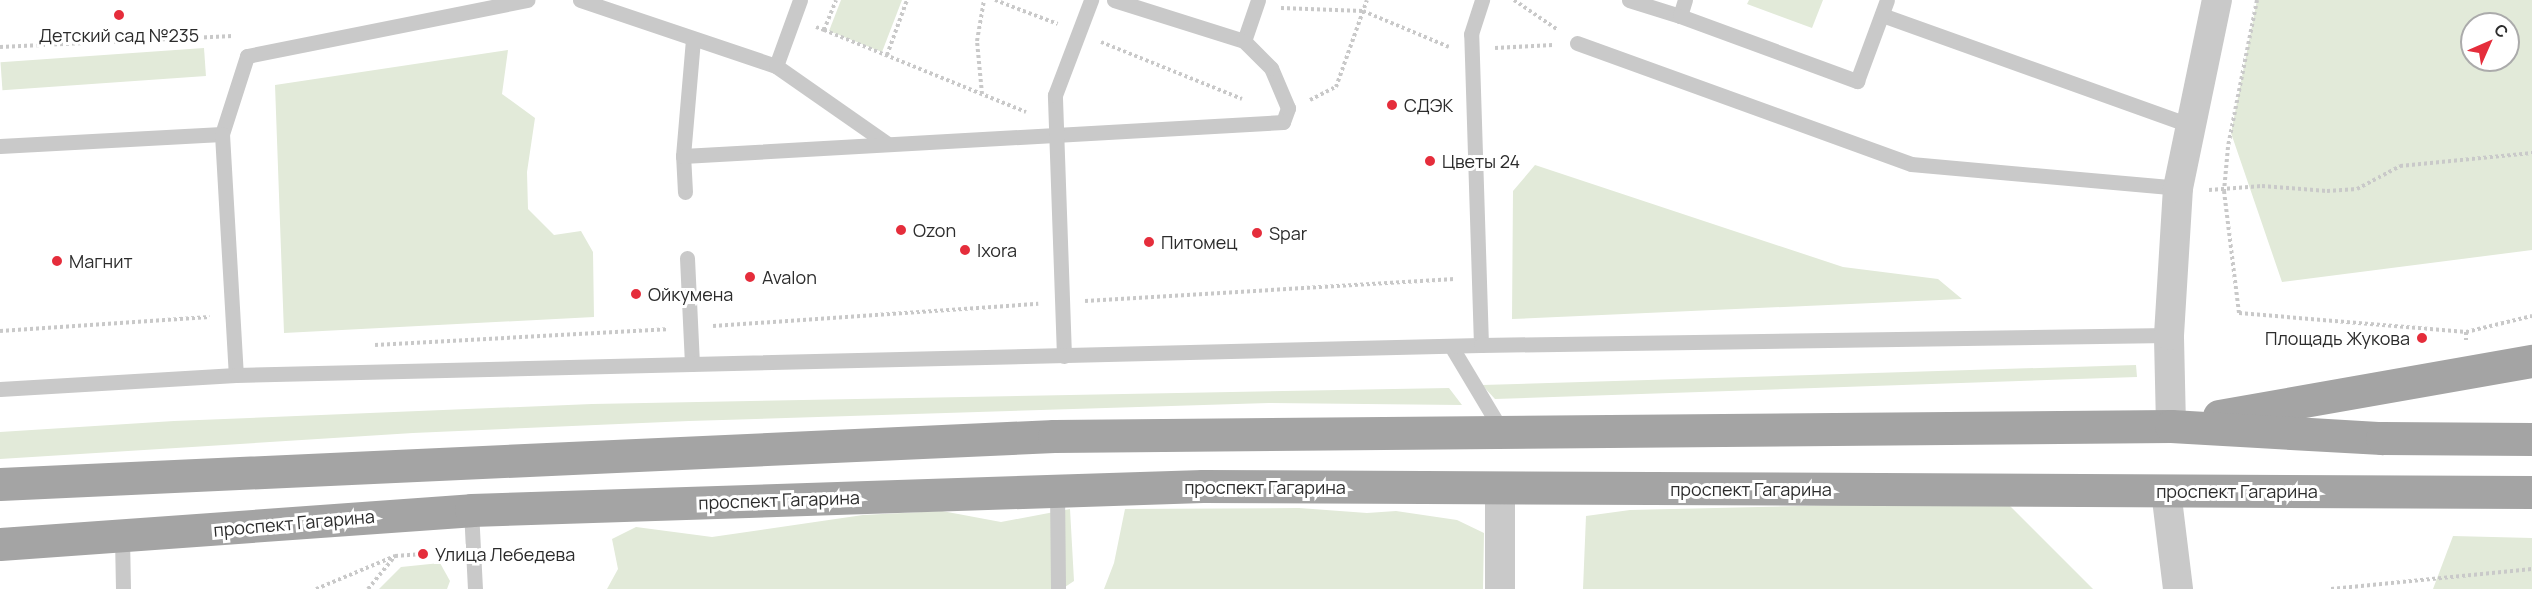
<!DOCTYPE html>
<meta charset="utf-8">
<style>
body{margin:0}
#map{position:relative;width:2532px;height:589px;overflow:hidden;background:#fff;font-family:Manrope,sans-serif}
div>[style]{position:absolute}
.green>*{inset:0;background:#e2ead9;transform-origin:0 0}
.path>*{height:4px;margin-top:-2px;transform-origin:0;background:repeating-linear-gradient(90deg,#c9c9c9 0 3px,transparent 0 6px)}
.service>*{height:15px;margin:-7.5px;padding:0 7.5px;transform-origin:7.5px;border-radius:7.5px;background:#c9c9c9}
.minor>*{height:30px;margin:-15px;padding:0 15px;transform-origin:15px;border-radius:15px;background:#c9c9c9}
.primary>*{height:33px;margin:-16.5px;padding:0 16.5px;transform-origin:16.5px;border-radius:16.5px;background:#a4a4a4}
.dots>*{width:16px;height:16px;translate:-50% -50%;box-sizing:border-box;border:3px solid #fff;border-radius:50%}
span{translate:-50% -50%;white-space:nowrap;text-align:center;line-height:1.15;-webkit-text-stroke:6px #fff;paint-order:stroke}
.poi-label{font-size:18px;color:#2c2c2c}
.left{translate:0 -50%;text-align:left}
.right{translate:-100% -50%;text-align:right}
.street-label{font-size:18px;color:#2c2c2c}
.north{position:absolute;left:2460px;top:12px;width:60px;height:60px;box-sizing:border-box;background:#fff;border:2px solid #ababab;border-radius:50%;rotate:45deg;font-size:16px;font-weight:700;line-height:24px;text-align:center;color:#2c2c2c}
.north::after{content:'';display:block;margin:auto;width:21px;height:27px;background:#e52d3b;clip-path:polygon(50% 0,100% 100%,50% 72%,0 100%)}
</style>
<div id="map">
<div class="green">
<i style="clip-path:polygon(841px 0,902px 0,882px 52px,829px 31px)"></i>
<i style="clip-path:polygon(1749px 0,1823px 0,1812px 28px,1747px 4px)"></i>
<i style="clip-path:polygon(evenodd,2257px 0,2532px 0,2532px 250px,2282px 282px,2231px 133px,2257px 0,2472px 24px,2508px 24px,2508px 60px,2472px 60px,2472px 24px)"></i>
<i style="left:204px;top:48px;width:28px;height:204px;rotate:86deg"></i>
<i style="clip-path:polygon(508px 50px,502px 94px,535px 118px,527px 172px,528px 209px,554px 235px,581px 231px,593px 252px,594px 317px,284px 333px,275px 85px)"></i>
<i style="clip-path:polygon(1535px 165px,1843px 267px,1938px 279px,1962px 299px,1512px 319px,1513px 191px)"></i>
<i style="clip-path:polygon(2136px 365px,2137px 377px,1495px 399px,1482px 385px)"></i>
<i style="clip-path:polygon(1449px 388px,1462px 405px,1269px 403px,689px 421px,413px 433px,0 459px,0 432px,174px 421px,592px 404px)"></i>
<i style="clip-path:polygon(2005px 501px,2093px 589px,1583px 589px,1586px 516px,1630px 510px)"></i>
<i style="clip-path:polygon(1299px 508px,1367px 513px,1396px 511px,1457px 520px,1484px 533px,1483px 589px,1104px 589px,1114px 563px,1125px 509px)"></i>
<i style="clip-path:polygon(1070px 509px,1074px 581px,1062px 589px,607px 589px,618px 569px,612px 539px,636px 527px,712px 537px,863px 515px,942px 511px,1001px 522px)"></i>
<i style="clip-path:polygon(2453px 536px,2532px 538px,2532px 589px,2433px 589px)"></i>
<i style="clip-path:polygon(440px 563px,450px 581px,447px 589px,379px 589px,401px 567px)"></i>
</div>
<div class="path">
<i style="left:995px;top:0;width:67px;rotate:20.9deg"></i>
<i style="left:1514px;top:0;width:53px;rotate:34.3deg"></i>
<i style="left:2257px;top:0;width:150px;rotate:101.2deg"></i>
<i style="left:2228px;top:147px;width:44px;rotate:95.2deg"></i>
<i style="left:2224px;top:191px;width:123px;rotate:83deg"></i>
<i style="left:2239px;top:313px;width:228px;rotate:4.8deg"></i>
<i style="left:2466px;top:332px;width:8px;rotate:90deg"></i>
<i style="left:1281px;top:8px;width:82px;rotate:2.1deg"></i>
<i style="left:1363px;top:11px;width:93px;rotate:22.7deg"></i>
<i style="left:816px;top:27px;width:9px;rotate:21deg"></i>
<i style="left:824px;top:30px;width:32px;rotate:-68deg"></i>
<i style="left:824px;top:30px;width:218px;rotate:22.1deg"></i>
<i style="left:1101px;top:42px;width:152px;rotate:22deg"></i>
<i style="left:0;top:47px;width:233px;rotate:-2.7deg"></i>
<i style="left:1495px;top:48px;width:58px;rotate:-3deg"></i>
<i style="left:887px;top:55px;width:59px;rotate:-70deg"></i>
<i style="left:982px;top:94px;width:53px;rotate:-95.4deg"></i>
<i style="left:977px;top:41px;width:42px;rotate:-80.3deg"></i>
<i style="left:1310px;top:100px;width:29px;rotate:-27deg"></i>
<i style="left:1336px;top:87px;width:92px;rotate:-70.4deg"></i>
<i style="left:2209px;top:190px;width:53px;rotate:-4.3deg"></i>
<i style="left:2262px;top:186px;width:65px;rotate:4.4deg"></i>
<i style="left:2327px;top:191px;width:30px;rotate:-4deg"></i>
<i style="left:2357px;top:189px;width:49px;rotate:-28.1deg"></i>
<i style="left:2400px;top:166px;width:133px;rotate:-5.6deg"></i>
<i style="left:1085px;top:301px;width:370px;rotate:-3.4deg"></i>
<i style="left:713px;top:326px;width:326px;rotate:-3.9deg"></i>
<i style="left:0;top:331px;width:210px;rotate:-3.8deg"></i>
<i style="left:2466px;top:332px;width:68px;rotate:-13.6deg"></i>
<i style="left:375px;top:345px;width:292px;rotate:-3.1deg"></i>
<i style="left:316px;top:589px;width:86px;rotate:-22.7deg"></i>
<i style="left:368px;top:589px;width:43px;rotate:-50.7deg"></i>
<i style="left:395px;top:556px;width:28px;rotate:-4deg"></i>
<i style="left:2331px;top:589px;width:202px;rotate:-5.7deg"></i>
</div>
<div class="service">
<i style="left:580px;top:0;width:207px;rotate:18.6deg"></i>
<i style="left:776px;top:66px;width:70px;rotate:-70deg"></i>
<i style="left:1114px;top:0;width:136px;rotate:17.5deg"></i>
<i style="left:1244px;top:41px;width:43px;rotate:-71.1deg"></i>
<i style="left:1629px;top:0;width:53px;rotate:17.4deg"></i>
<i style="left:1680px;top:16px;width:17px;rotate:-73deg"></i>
<i style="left:1882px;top:15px;width:329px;rotate:19.7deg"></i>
<i style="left:1680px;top:16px;width:189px;rotate:20.2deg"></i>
<i style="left:1857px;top:81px;width:86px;rotate:-69.7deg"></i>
<i style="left:1577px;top:43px;width:355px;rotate:19.9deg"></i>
<i style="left:1911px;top:164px;width:268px;rotate:5.1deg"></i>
<i style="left:776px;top:66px;width:136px;rotate:34.9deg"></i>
<i style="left:222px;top:134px;width:82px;rotate:-72.2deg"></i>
<i style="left:247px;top:56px;width:286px;rotate:-11.3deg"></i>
<i style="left:0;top:146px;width:222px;rotate:-3.1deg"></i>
<i style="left:222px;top:134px;width:241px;rotate:86.7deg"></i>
<i style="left:683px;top:156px;width:117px;rotate:-85.1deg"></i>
<i style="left:685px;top:192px;width:36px;rotate:-93deg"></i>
<i style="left:683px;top:156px;width:601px;rotate:-3.24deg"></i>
<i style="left:1283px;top:122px;width:15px;rotate:-70deg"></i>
<i style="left:1288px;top:108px;width:43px;rotate:-113deg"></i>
<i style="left:1271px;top:68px;width:38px;rotate:-135deg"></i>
<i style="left:687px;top:258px;width:106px;rotate:87.3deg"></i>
<i style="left:1481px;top:345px;width:311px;rotate:-91.8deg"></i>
<i style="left:1471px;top:34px;width:36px;rotate:-72deg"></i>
<i style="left:1451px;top:346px;width:101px;rotate:59.1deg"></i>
<i style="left:1064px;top:356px;width:261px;rotate:-92deg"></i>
<i style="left:1055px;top:95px;width:102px;rotate:-69.2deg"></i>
<i style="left:0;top:389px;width:236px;rotate:-3.4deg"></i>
<i style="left:236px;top:375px;width:1245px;rotate:-1.38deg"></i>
<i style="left:1481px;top:345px;width:688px;rotate:-0.83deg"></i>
<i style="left:1057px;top:490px;width:99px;rotate:89.4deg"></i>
<i style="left:471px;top:510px;width:79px;rotate:87.1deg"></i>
<i style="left:122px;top:537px;width:52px;rotate:88.9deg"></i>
</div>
<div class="minor">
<i style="left:2171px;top:426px;width:91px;rotate:-91.3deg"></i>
<i style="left:2169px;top:335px;width:147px;rotate:-86.5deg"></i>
<i style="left:2178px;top:188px;width:192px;rotate:-78.3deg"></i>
<i style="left:1500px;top:489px;width:100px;rotate:90deg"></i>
<i style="left:2166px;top:491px;width:99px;rotate:83deg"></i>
</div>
<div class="primary">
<i style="left:2219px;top:416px;width:318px;rotate:-10deg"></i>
<i style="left:0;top:484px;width:1055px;rotate:-2.61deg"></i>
<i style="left:1054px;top:436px;width:1117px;rotate:-0.51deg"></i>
<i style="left:2171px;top:426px;width:211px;rotate:3.3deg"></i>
<i style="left:2382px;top:438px;width:150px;rotate:0.4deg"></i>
<i style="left:0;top:544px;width:472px;rotate:-4.1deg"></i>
<i style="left:471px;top:510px;width:732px;rotate:-1.88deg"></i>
<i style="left:1203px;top:486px;width:1329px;rotate:0.26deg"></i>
</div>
<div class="dots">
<i style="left:119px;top:15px;background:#e52d3b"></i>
<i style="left:1392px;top:105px;background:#e52d3b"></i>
<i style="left:1430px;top:161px;background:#e52d3b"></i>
<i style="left:901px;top:230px;background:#e52d3b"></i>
<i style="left:1257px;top:233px;background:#e52d3b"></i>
<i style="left:1149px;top:242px;background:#e52d3b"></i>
<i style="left:965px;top:250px;background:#e52d3b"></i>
<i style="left:57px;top:261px;background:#e52d3b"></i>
<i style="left:750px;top:277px;background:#e52d3b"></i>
<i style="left:636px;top:294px;background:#e52d3b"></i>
<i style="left:2422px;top:338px;background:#e52d3b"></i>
<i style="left:423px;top:554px;background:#e52d3b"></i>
</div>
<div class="poi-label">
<span style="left:119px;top:35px">Детский сад №235</span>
<span class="left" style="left:1404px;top:105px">СДЭК</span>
<span class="left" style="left:1442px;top:161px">Цветы 24</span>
<span class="left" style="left:913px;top:230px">Ozon</span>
<span class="left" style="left:1269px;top:233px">Spar</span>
<span class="left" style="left:1161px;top:242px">Питомец</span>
<span class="left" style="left:977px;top:250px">Ixora</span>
<span class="left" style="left:69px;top:261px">Магнит</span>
<span class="left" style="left:762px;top:277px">Avalon</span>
<span class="left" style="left:648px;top:294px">Ойкумена</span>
<span class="right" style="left:2410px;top:338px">Площадь Жукова</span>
<span class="left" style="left:435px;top:554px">Улица Лебедева</span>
</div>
<div class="street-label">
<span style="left:1265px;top:487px">проспект Гагарина</span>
<span style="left:1751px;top:489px">проспект Гагарина</span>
<span style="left:2237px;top:491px">проспект Гагарина</span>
<span style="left:779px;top:500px;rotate:-2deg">проспект Гагарина</span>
<span style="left:294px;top:523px;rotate:-5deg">проспект Гагарина</span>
</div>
<div class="north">С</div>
</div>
